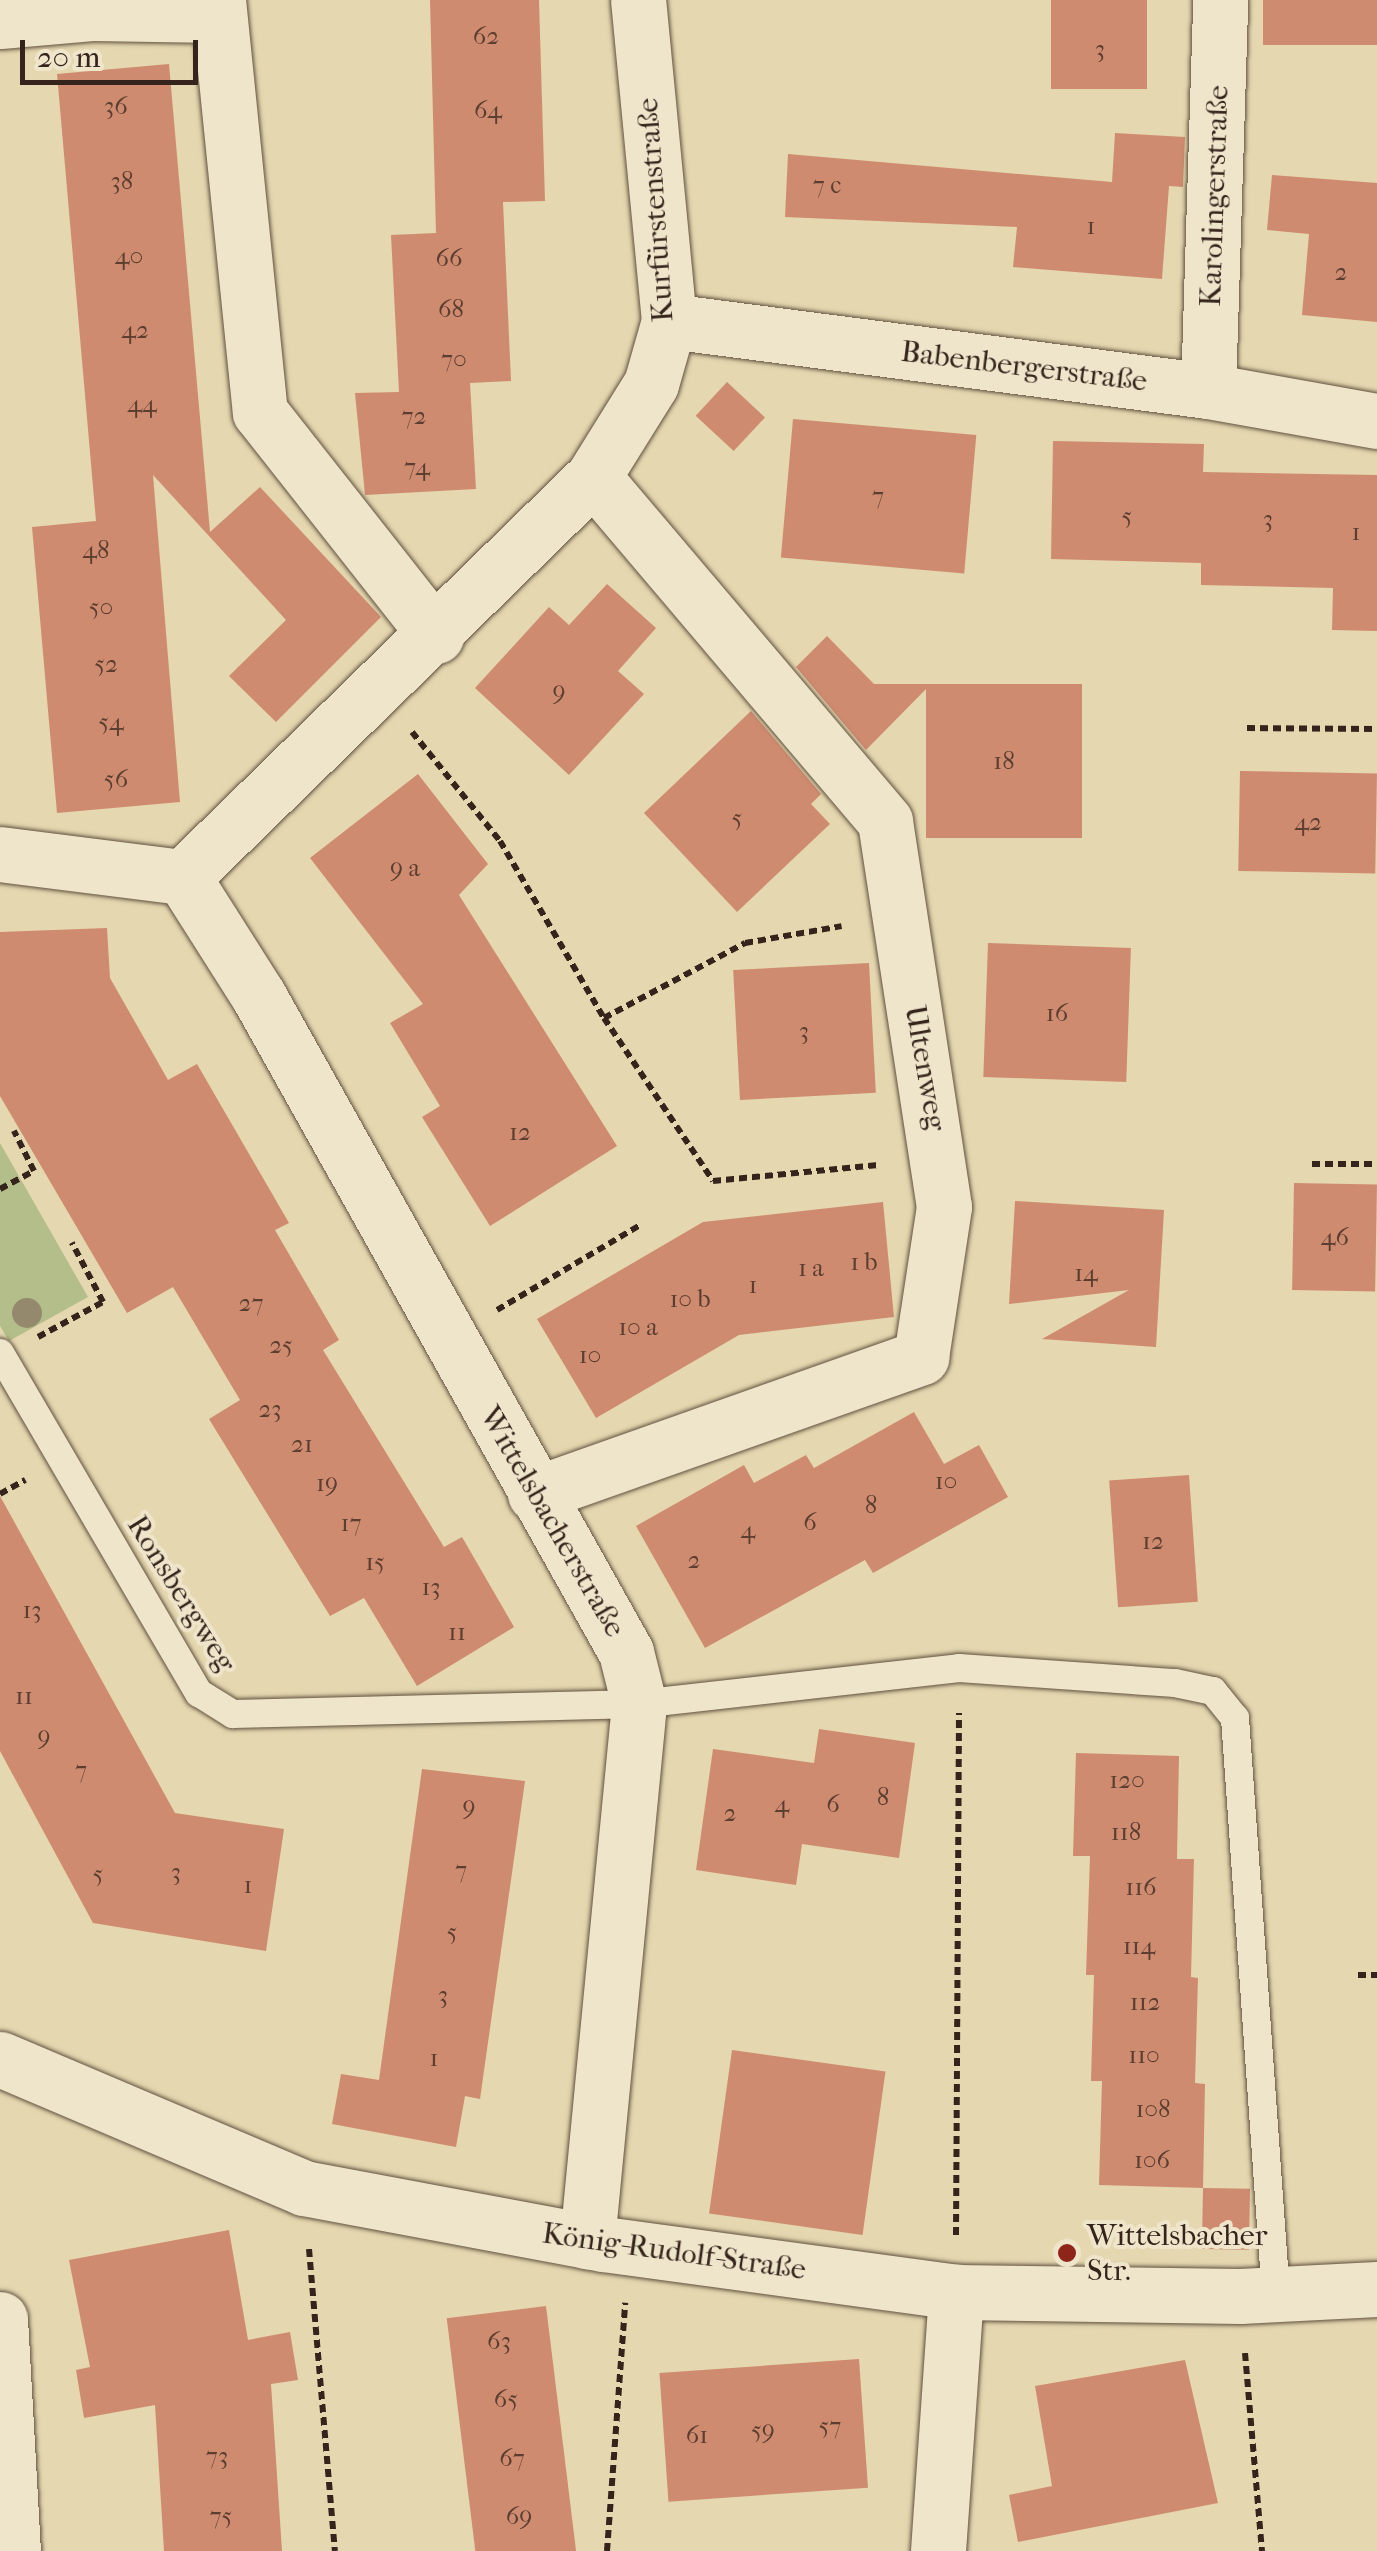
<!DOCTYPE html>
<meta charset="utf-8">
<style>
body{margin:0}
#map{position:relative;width:1377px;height:2551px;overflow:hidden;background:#e5d7af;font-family:"IM FELL French Canon",serif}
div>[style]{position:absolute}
.green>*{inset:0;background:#b4be8b}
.building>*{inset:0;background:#cf8b70;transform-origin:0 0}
.path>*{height:6px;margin-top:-3px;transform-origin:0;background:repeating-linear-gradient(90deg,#34241b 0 8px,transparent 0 13px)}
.roads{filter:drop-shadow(0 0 2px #605140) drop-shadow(0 0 2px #605140)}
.lane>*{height:28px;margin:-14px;padding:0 14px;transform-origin:14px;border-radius:14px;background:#eee5cb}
.street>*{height:55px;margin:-27.5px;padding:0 27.5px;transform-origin:27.5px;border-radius:27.5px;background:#eee5cb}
.trees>*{width:30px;height:30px;margin:-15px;border-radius:50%;background:#95896d}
.dots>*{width:28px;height:28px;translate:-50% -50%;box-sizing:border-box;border:5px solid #eee5cb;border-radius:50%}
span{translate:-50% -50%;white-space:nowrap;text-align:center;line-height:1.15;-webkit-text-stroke:8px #eee5cb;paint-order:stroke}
.number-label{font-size:25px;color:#5b3e30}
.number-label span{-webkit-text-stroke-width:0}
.street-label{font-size:30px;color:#34241b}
.poi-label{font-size:30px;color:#34241b}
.left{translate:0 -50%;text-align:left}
.scale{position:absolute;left:20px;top:40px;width:178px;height:45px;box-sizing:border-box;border:5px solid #34241b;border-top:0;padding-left:12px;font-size:30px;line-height:35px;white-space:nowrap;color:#34241b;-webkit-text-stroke:8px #eee5cb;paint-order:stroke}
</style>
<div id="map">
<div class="green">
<i style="clip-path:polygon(0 1143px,88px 1297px,9px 1341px,0 1326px)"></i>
</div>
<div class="building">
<i style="clip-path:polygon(430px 0,539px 0,545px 201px,503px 202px,511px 381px,470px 383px,476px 489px,365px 495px,355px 393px,399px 392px,391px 235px,436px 233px)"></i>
<i style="left:1051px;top:0;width:96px;height:89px"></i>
<i style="left:1263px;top:0;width:114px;height:45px"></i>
<i style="clip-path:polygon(169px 64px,210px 532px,260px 487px,381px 617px,276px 722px,229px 676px,286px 620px,153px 475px,180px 802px,57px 813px,32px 527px,96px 521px,57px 74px)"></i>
<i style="clip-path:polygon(1115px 133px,1185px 137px,1183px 187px,1169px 186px,1162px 279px,1013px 267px,1017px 227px,785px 217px,788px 154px,1112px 182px)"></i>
<i style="clip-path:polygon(1272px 175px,1377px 183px,1377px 322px,1302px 315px,1309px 234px,1267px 230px)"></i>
<i style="left:727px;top:382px;width:52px;height:46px;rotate:43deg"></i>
<i style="left:793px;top:419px;width:184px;height:139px;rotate:5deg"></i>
<i style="clip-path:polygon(1053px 441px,1204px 444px,1203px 472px,1377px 475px,1377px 631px,1332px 630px,1333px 588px,1201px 585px,1201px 563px,1051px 559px)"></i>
<i style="clip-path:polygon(607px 584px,656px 628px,618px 671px,644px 694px,569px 775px,475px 688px,549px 607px,569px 625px)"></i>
<i style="clip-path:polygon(827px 636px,874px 684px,1082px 684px,1082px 838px,926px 838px,926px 689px,866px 750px,796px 667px)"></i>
<i style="clip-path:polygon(751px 711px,821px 794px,811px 804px,830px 824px,737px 912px,644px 813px)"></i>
<i style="left:1240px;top:771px;width:137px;height:100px;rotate:1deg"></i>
<i style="clip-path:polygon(418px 774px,488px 864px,459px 895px,617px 1146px,490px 1226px,422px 1117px,440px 1106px,390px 1023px,423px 1004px,310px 858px)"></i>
<i style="clip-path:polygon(107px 928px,110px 978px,168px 1080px,197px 1064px,289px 1223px,275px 1230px,339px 1340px,323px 1350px,444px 1547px,462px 1537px,514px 1627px,417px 1686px,364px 1598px,330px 1616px,306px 1577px,209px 1419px,240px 1400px,173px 1287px,127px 1313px,0 1096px,0 932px)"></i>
<i style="left:988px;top:943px;width:143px;height:134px;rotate:2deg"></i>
<i style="left:869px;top:963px;width:130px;height:136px;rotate:87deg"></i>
<i style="left:1294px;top:1183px;width:83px;height:107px;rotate:1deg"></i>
<i style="clip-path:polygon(1015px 1201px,1164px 1210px,1156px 1347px,1042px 1339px,1129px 1290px,1009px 1304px)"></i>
<i style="clip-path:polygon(883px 1202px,894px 1317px,739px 1335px,596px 1418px,537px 1319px,703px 1222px)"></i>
<i style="clip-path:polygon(914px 1412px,944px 1464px,979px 1445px,1008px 1497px,873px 1573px,865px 1560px,705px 1648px,636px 1526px,744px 1465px,754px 1483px,806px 1455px,814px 1468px)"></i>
<i style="left:1189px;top:1475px;width:127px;height:80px;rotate:86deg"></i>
<i style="clip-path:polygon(0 1496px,175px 1813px,284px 1829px,266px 1951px,93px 1923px,0 1751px)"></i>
<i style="clip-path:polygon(819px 1729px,915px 1743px,899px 1858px,802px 1844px,796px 1885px,696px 1870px,713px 1749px,814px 1763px)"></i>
<i style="clip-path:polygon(1076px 1753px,1179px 1756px,1177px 1859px,1194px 1859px,1191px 1977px,1198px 1978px,1195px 2083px,1205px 2084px,1203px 2188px,1099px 2185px,1102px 2081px,1091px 2081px,1094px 1975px,1086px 1975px,1090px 1856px,1073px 1856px)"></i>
<i style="clip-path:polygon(422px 1769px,525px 1781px,480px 2099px,465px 2096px,456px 2147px,332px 2124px,341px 2074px,379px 2080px)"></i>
<i style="left:732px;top:2050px;width:155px;height:165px;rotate:8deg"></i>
<i style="left:1203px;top:2188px;width:47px;height:61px;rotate:1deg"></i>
<i style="clip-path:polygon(229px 2230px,248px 2340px,290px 2332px,298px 2380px,271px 2384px,282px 2551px,164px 2551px,155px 2405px,84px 2418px,76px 2370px,90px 2367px,69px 2260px)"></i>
<i style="left:546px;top:2306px;width:247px;height:100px;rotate:83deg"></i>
<i style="left:859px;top:2359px;width:129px;height:200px;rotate:86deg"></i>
<i style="clip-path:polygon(1185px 2360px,1218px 2503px,1018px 2542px,1009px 2495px,1052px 2486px,1035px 2386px)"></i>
</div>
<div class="path">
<i style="left:1247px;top:728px;width:130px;rotate:0.4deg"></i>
<i style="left:412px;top:732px;width:140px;rotate:51.1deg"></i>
<i style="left:500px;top:841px;width:205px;rotate:59.6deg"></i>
<i style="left:604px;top:1018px;width:196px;rotate:56.2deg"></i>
<i style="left:713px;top:1181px;width:166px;rotate:-5.5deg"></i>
<i style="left:604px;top:1018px;width:160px;rotate:-28deg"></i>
<i style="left:745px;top:943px;width:98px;rotate:-9.9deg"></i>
<i style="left:1312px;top:1164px;width:65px"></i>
<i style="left:0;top:1189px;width:38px;rotate:-28deg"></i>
<i style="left:34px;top:1171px;width:45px;rotate:-116.6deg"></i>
<i style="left:497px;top:1310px;width:166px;rotate:-30.7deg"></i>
<i style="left:38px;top:1337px;width:74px;rotate:-28.3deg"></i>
<i style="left:103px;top:1302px;width:67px;rotate:-117.7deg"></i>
<i style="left:0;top:1494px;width:29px;rotate:-29deg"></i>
<i style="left:1358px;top:1975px;width:19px"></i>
<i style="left:956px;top:2235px;width:522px;rotate:-89.67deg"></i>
<i style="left:309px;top:2249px;width:303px;rotate:85.1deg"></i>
<i style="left:1245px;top:2353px;width:199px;rotate:85.1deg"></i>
<i style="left:607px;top:2551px;width:249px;rotate:-85.8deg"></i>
</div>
<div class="roads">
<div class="lane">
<i style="left:0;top:1353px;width:394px;rotate:59.7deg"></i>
<i style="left:199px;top:1693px;width:40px;rotate:32deg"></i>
<i style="left:233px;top:1714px;width:406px;rotate:-1.4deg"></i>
<i style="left:639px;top:1704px;width:322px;rotate:-6.4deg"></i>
<i style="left:959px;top:1668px;width:217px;rotate:4deg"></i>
<i style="left:1175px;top:1683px;width:39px;rotate:12deg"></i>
<i style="left:1213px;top:1691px;width:35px;rotate:51deg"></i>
<i style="left:1235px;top:1718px;width:578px;rotate:85.94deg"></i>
</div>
<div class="street">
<i style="left:218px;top:0;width:414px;rotate:84.2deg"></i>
<i style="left:260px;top:412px;width:285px;rotate:51.8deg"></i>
<i style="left:0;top:21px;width:92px;rotate:-5deg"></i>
<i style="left:92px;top:13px;width:124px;rotate:0.9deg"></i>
<i style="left:669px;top:321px;width:544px;rotate:7.4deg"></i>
<i style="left:1208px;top:391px;width:172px;rotate:10.1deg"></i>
<i style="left:1208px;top:391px;width:391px;rotate:-88.2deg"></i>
<i style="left:0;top:854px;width:184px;rotate:7.2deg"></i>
<i style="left:183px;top:877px;width:140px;rotate:57.6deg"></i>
<i style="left:258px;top:995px;width:753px;rotate:60.75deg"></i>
<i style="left:626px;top:1652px;width:54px;rotate:76deg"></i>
<i style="left:639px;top:1704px;width:540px;rotate:95.53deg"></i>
<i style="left:183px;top:877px;width:573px;rotate:-44.29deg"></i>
<i style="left:593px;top:477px;width:110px;rotate:-58.1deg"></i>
<i style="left:651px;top:384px;width:66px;rotate:-74.1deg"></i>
<i style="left:669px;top:321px;width:322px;rotate:-95.5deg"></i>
<i style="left:535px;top:1494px;width:410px;rotate:-19.5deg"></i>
<i style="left:921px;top:1357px;width:152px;rotate:-81.3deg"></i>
<i style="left:944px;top:1207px;width:390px;rotate:-98.7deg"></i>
<i style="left:885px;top:821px;width:451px;rotate:-130.3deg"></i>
<i style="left:0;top:2059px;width:330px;rotate:23deg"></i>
<i style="left:304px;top:2188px;width:304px;rotate:10.6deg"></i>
<i style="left:603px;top:2244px;width:356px;rotate:7.7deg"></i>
<i style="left:956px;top:2292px;width:284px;rotate:0.8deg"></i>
<i style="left:1240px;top:2296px;width:137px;rotate:-2.9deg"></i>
<i style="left:0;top:2319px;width:232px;rotate:86.8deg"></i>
<i style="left:938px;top:2551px;width:260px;rotate:-86deg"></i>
</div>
</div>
<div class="trees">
<i style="left:27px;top:1313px"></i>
</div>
<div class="dots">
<i style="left:1067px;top:2253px;background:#8f2418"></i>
</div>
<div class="number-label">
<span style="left:486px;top:36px">62</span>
<span style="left:1100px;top:49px">3</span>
<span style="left:116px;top:106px">36</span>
<span style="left:488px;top:110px">64</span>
<span style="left:122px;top:181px">38</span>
<span style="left:827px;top:185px">7 c</span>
<span style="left:1091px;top:226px">1</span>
<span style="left:129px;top:256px">40</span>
<span style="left:449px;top:258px">66</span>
<span style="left:1341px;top:272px">2</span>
<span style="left:451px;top:309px">68</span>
<span style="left:135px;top:330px">42</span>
<span style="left:454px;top:359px">70</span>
<span style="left:142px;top:404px">44</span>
<span style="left:414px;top:416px">72</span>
<span style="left:417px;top:467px">74</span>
<span style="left:878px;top:496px">7</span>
<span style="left:1127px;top:516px">5</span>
<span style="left:1268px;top:519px">3</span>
<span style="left:1356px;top:532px">1</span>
<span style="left:96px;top:550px">48</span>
<span style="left:101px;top:607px">50</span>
<span style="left:106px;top:664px">52</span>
<span style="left:559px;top:691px">9</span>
<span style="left:111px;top:722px">54</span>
<span style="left:1004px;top:761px">18</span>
<span style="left:116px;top:779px">56</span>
<span style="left:737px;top:818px">5</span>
<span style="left:1308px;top:822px">42</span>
<span style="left:405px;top:868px">9 a</span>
<span style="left:1057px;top:1013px">16</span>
<span style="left:804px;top:1031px">3</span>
<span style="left:520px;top:1132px">12</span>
<span style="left:1335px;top:1237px">46</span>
<span style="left:864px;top:1262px">1 b</span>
<span style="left:811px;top:1268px">1 a</span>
<span style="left:1086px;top:1273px">14</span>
<span style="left:753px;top:1285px">1</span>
<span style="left:690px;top:1299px">10 b</span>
<span style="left:251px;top:1303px">27</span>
<span style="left:638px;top:1327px">10 a</span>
<span style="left:281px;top:1345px">25</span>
<span style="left:590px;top:1355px">10</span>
<span style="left:270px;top:1409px">23</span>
<span style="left:302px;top:1444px">21</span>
<span style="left:946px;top:1481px">10</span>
<span style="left:327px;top:1483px">19</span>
<span style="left:871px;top:1505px">8</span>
<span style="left:810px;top:1522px">6</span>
<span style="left:351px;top:1523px">17</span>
<span style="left:748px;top:1530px">4</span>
<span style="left:1153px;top:1541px">12</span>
<span style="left:694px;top:1560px">2</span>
<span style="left:375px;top:1562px">15</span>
<span style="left:431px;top:1587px">13</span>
<span style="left:32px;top:1610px">13</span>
<span style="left:457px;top:1632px">11</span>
<span style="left:24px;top:1696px">11</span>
<span style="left:44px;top:1736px">9</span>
<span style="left:81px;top:1770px">7</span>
<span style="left:1127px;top:1780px">120</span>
<span style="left:883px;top:1797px">8</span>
<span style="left:782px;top:1804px">4</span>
<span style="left:833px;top:1804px">6</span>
<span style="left:469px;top:1806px">9</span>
<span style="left:730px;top:1813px">2</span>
<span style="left:1126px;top:1832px">118</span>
<span style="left:461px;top:1870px">7</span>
<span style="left:176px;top:1872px">3</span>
<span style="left:98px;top:1874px">5</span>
<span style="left:248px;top:1885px">1</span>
<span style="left:1141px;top:1887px">116</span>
<span style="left:452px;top:1932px">5</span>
<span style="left:1139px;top:1946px">114</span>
<span style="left:443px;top:1995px">3</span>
<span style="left:1145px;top:2002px">112</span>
<span style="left:1144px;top:2055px">110</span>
<span style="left:434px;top:2058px">1</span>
<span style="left:1153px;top:2109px">108</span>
<span style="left:1152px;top:2160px">106</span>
<span style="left:499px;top:2341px">63</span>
<span style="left:506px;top:2399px">65</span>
<span style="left:830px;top:2426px">57</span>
<span style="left:763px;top:2430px">59</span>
<span style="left:697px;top:2435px">61</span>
<span style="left:217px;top:2456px">73</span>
<span style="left:512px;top:2458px">67</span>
<span style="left:221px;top:2516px">75</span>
<span style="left:519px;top:2516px">69</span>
</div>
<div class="street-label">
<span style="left:1215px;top:196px;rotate:-88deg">Karolingerstraße</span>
<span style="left:656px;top:210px;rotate:-94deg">Kurfürstenstraße</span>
<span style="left:1024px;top:367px;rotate:7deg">Babenbergerstraße</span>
<span style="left:925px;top:1068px;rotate:80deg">Ultenweg</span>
<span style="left:552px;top:1522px;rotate:60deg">Wittelsbacherstraße</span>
<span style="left:181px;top:1594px;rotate:58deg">Ronsbergweg</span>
<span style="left:674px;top:2252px;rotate:8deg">König-Rudolf-Straße</span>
</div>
<div class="poi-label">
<span class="left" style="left:1087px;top:2253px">Wittelsbacher<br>Str.</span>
</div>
<div class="scale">20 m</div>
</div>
